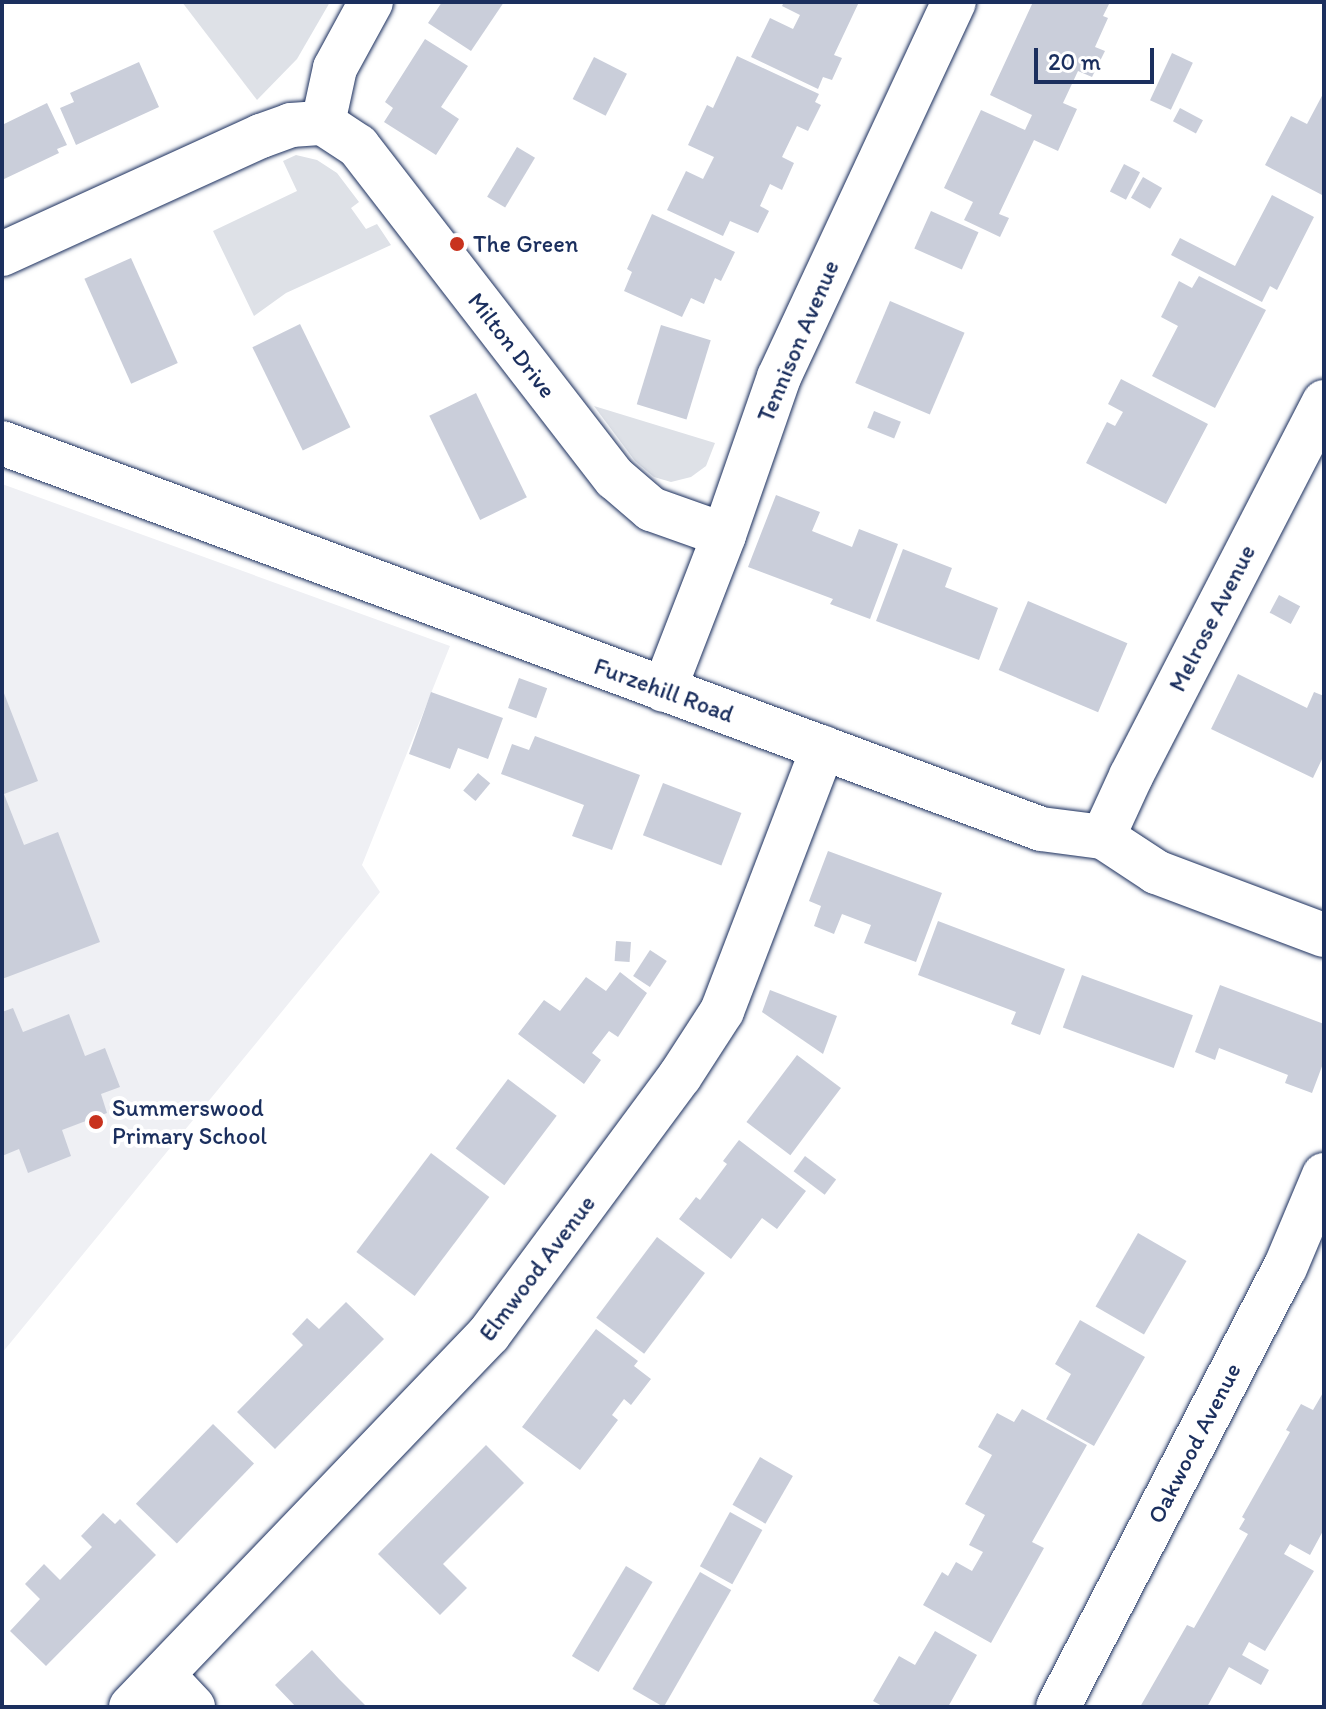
<!DOCTYPE html>
<style>
body{margin:0}
#map{position:relative;width:1326px;height:1709px;overflow:hidden;background:#fff;font-family:Itim,sans-serif}
div>[style]{position:absolute}
.built>*{inset:0;background:#eff0f4}
.green>*{inset:0;background:#dee1e7}
.building>*{inset:0;background:#caceda;transform-origin:0 0}
.roads{filter:drop-shadow(0 0 2px #1b2f5e) drop-shadow(0 0 2px #1b2f5e)}
.street>*{height:44px;margin:-22px;padding:0 22px;transform-origin:22px;border-radius:22px;background:#fff}
.secondary>*{height:44px;margin:-22px;padding:0 22px;transform-origin:22px;border-radius:22px;background:#fff}
.dots>*{width:22px;height:22px;translate:-50% -50%;box-sizing:border-box;border:4px solid #fff;border-radius:50%}
span{translate:-50% -50%;white-space:nowrap;text-align:center;line-height:1.15;-webkit-text-stroke:8px #fff;paint-order:stroke}
.poi-label{font-size:24px;color:#1b2f5e}
.left{translate:0 -50%;text-align:left}
.street-label{font-size:24px;color:#1b2f5e}
.frame{position:absolute;inset:0;border:4px solid #1b2f5e;pointer-events:none}
.scale{position:absolute;left:1034px;top:48px;width:120px;height:36px;box-sizing:border-box;border:4px solid #1b2f5e;border-top:0;padding-left:10px;font-size:24px;line-height:28px;white-space:nowrap;color:#1b2f5e;-webkit-text-stroke:6px #fff;paint-order:stroke}
</style>
<div id="map">
<div class="built">
<i style="clip-path:polygon(2px 484px,450px 646px,362px 865px,380px 892px,2px 1353px)"></i>
</div>
<div class="green">
<i style="clip-path:polygon(182px 2px,330px 2px,297px 59px,257px 100px)"></i>
<i style="clip-path:polygon(296px 155px,317px 160px,337px 173px,359px 202px,351px 208px,366px 229px,377px 224px,391px 245px,286px 293px,254px 316px,213px 231px,297px 191px,283px 161px)"></i>
<i style="clip-path:polygon(594px 406px,715px 443px,706px 466px,691px 477px,671px 482px,654px 477px,635px 461px)"></i>
</div>
<div class="building">
<i style="clip-path:polygon(442px 2px,504px 2px,471px 51px,428px 23px)"></i>
<i style="clip-path:polygon(784px 2px,859px 2px,834px 55px,842px 58px,832px 80px,823px 77px,818px 89px,751px 57px,770px 18px,793px 29px,800px 15px,782px 6px)"></i>
<i style="clip-path:polygon(1033px 2px,1110px 2px,1103px 16px,1108px 18px,1095px 47px,1105px 51px,1092px 77px,1078px 71px,1063px 103px,1077px 109px,1058px 151px,1034px 140px,999px 214px,1009px 218px,1000px 237px,964px 220px,973px 202px,944px 188px,981px 110px,1025px 130px,1032px 115px,990px 95px)"></i>
<i style="clip-path:polygon(425px 39px,468px 66px,441px 107px,459px 119px,436px 155px,384px 122px,393px 108px,385px 102px)"></i>
<i style="left:1172px;top:53px;width:23px;height:52px;rotate:25deg"></i>
<i style="clip-path:polygon(737px 56px,819px 94px,815px 102px,821px 105px,808px 131px,797px 126px,782px 157px,794px 163px,782px 190px,770px 184px,760px 206px,769px 211px,758px 233px,730px 221px,723px 236px,667px 210px,686px 171px,703px 179px,714px 157px,688px 145px,707px 105px,713px 108px)"></i>
<i style="left:594px;top:57px;width:37px;height:47px;rotate:27deg"></i>
<i style="clip-path:polygon(139px 62px,159px 107px,76px 145px,60px 108px,74px 102px,70px 93px)"></i>
<i style="clip-path:polygon(1324px 92px,1324px 196px,1265px 165px,1291px 116px,1307px 124px)"></i>
<i style="clip-path:polygon(47px 103px,67px 145px,57px 149px,59px 153px,2px 180px,2px 125px)"></i>
<i style="left:1180px;top:108px;width:26px;height:15px;rotate:28deg"></i>
<i style="left:517px;top:147px;width:21px;height:58px;rotate:31deg"></i>
<i style="left:1124px;top:164px;width:18px;height:31px;rotate:27deg"></i>
<i style="left:1143px;top:177px;width:22px;height:24px;rotate:30deg"></i>
<i style="clip-path:polygon(1272px 195px,1314px 217px,1277px 290px,1270px 286px,1262px 302px,1171px 255px,1180px 238px,1235px 266px)"></i>
<i style="left:931px;top:211px;width:52px;height:41px;rotate:24deg"></i>
<i style="clip-path:polygon(652px 214px,735px 252px,721px 281px,715px 278px,704px 304px,691px 298px,682px 317px,624px 291px,632px 272px,627px 269px)"></i>
<i style="left:131px;top:258px;width:115px;height:51px;rotate:66deg"></i>
<i style="clip-path:polygon(1199px 276px,1266px 310px,1215px 408px,1152px 376px,1178px 326px,1161px 317px,1179px 281px,1192px 288px)"></i>
<i style="left:890px;top:301px;width:81px;height:89px;rotate:23deg"></i>
<i style="left:300px;top:324px;width:115px;height:53px;rotate:64deg"></i>
<i style="left:661px;top:325px;width:52px;height:83px;rotate:17deg"></i>
<i style="clip-path:polygon(1121px 379px,1208px 424px,1166px 504px,1086px 463px,1107px 422px,1115px 426px,1123px 412px,1108px 404px)"></i>
<i style="left:476px;top:393px;width:116px;height:52px;rotate:64deg"></i>
<i style="left:874px;top:411px;width:29px;height:18px;rotate:22deg"></i>
<i style="clip-path:polygon(776px 495px,820px 512px,812px 531px,852px 547px,859px 529px,898px 544px,870px 619px,830px 604px,833px 599px,748px 567px)"></i>
<i style="clip-path:polygon(903px 549px,952px 568px,945px 587px,998px 608px,979px 660px,876px 621px)"></i>
<i style="left:1279px;top:595px;width:24px;height:20px;rotate:28deg"></i>
<i style="left:1028px;top:601px;width:108px;height:75px;rotate:23deg"></i>
<i style="clip-path:polygon(1238px 674px,1307px 708px,1314px 692px,1324px 696px,1324px 755px,1313px 778px,1211px 729px)"></i>
<i style="left:519px;top:678px;width:30px;height:32px;rotate:20deg"></i>
<i style="clip-path:polygon(2px 688px,38px 781px,4px 794px,24px 845px,58px 832px,100px 942px,2px 979px)"></i>
<i style="clip-path:polygon(431px 692px,503px 718px,488px 759px,458px 748px,450px 769px,409px 754px)"></i>
<i style="clip-path:polygon(535px 736px,640px 775px,612px 850px,572px 836px,584px 805px,501px 774px,512px 744px,529px 750px)"></i>
<i style="left:478px;top:773px;width:16px;height:23px;rotate:40deg"></i>
<i style="left:663px;top:783px;width:84px;height:56px;rotate:21deg"></i>
<i style="clip-path:polygon(828px 851px,942px 893px,916px 962px,864px 943px,871px 925px,842px 914px,834px 934px,814px 926px,821px 906px,809px 901px)"></i>
<i style="clip-path:polygon(938px 921px,1065px 969px,1040px 1035px,1011px 1024px,1016px 1012px,918px 975px)"></i>
<i style="left:616px;top:941px;width:15px;height:20px;rotate:4deg"></i>
<i style="left:650px;top:950px;width:20px;height:31px;rotate:33deg"></i>
<i style="clip-path:polygon(620px 972px,647px 993px,618px 1037px,609px 1031px,592px 1053px,601px 1060px,584px 1084px,518px 1034px,544px 1000px,560px 1011px,586px 977px,606px 991px)"></i>
<i style="left:1082px;top:975px;width:118px;height:56px;rotate:20deg"></i>
<i style="clip-path:polygon(1220px 985px,1324px 1024px,1324px 1061px,1312px 1093px,1285px 1083px,1288px 1075px,1219px 1048px,1215px 1060px,1195px 1052px)"></i>
<i style="clip-path:polygon(770px 990px,837px 1016px,823px 1054px,762px 1012px)"></i>
<i style="clip-path:polygon(13px 1008px,23px 1032px,69px 1014px,85px 1056px,105px 1048px,120px 1087px,101px 1094px,107px 1113px,62px 1130px,71px 1156px,28px 1173px,19px 1149px,2px 1156px,2px 1012px)"></i>
<i style="left:797px;top:1055px;width:55px;height:84px;rotate:37deg"></i>
<i style="left:508px;top:1079px;width:61px;height:87px;rotate:37deg"></i>
<i style="clip-path:polygon(739px 1140px,806px 1191px,777px 1229px,762px 1218px,731px 1259px,679px 1219px,696px 1197px,700px 1200px,727px 1164px,723px 1161px)"></i>
<i style="left:431px;top:1153px;width:73px;height:124px;rotate:37deg"></i>
<i style="left:805px;top:1156px;width:39px;height:19px;rotate:37deg"></i>
<i style="left:1138px;top:1233px;width:56px;height:85px;rotate:30deg"></i>
<i style="left:657px;top:1237px;width:60px;height:101px;rotate:37deg"></i>
<i style="clip-path:polygon(346px 1302px,384px 1339px,275px 1449px,237px 1412px,303px 1345px,292px 1334px,307px 1318px,319px 1329px)"></i>
<i style="clip-path:polygon(1080px 1320px,1145px 1357px,1094px 1446px,1046px 1419px,1071px 1374px,1055px 1364px)"></i>
<i style="clip-path:polygon(596px 1329px,638px 1361px,634px 1366px,651px 1379px,631px 1405px,624px 1399px,612px 1415px,618px 1420px,580px 1470px,522px 1427px)"></i>
<i style="clip-path:polygon(1324px 1391px,1324px 1529px,1310px 1555px,1290px 1544px,1284px 1554px,1314px 1571px,1265px 1651px,1249px 1642px,1242px 1655px,1269px 1670px,1261px 1685px,1229px 1667px,1207px 1707px,1140px 1707px,1187px 1625px,1194px 1628px,1248px 1534px,1239px 1529px,1245px 1519px,1242px 1517px,1290px 1432px,1286px 1430px,1301px 1404px,1313px 1410px)"></i>
<i style="clip-path:polygon(1022px 1409px,1087px 1445px,1032px 1542px,1044px 1548px,991px 1643px,923px 1605px,942px 1572px,948px 1576px,956px 1562px,972px 1571px,983px 1552px,969px 1545px,985px 1515px,965px 1504px,992px 1455px,978px 1447px,997px 1413px,1014px 1422px)"></i>
<i style="left:213px;top:1424px;width:57px;height:111px;rotate:44deg"></i>
<i style="clip-path:polygon(486px 1445px,524px 1483px,443px 1564px,467px 1588px,440px 1615px,378px 1554px)"></i>
<i style="left:760px;top:1457px;width:38px;height:55px;rotate:30deg"></i>
<i style="left:730px;top:1512px;width:37px;height:62px;rotate:29deg"></i>
<i style="clip-path:polygon(103px 1513px,115px 1524px,120px 1519px,156px 1555px,46px 1666px,10px 1631px,40px 1599px,25px 1584px,44px 1564px,60px 1580px,92px 1547px,81px 1536px)"></i>
<i style="left:626px;top:1566px;width:31px;height:105px;rotate:31deg"></i>
<i style="left:700px;top:1572px;width:36px;height:135px;rotate:30deg"></i>
<i style="clip-path:polygon(935px 1631px,977px 1655px,948px 1707px,884px 1707px,873px 1701px,899px 1656px,915px 1665px)"></i>
<i style="clip-path:polygon(312px 1650px,339px 1679px,367px 1707px,296px 1707px,275px 1685px)"></i>
</div>
<div class="roads">
<div class="street">
<i style="left:323px;top:123px;width:56px;rotate:-77.7deg"></i>
<i style="left:335px;top:68px;width:75px;rotate:-61.4deg"></i>
<i style="left:2px;top:254px;width:285px;rotate:-24.5deg"></i>
<i style="left:261px;top:136px;width:32px;rotate:-20deg"></i>
<i style="left:291px;top:125px;width:32px;rotate:-4deg"></i>
<i style="left:323px;top:123px;width:42px;rotate:33.3deg"></i>
<i style="left:358px;top:146px;width:420px;rotate:52.3deg"></i>
<i style="left:615px;top:478px;width:48px;rotate:40.7deg"></i>
<i style="left:651px;top:509px;width:77px;rotate:19.6deg"></i>
<i style="left:664px;top:690px;width:166px;rotate:-68.8deg"></i>
<i style="left:724px;top:535px;width:167px;rotate:-70.8deg"></i>
<i style="left:779px;top:377px;width:414px;rotate:-65deg"></i>
<i style="left:1103px;top:837px;width:67px;rotate:-65.3deg"></i>
<i style="left:1131px;top:776px;width:421px;rotate:-62.7deg"></i>
<i style="left:163px;top:1675px;width:44px;rotate:46.8deg"></i>
<i style="left:131px;top:1707px;width:517px;rotate:-46.18deg"></i>
<i style="left:489px;top:1334px;width:321px;rotate:-53.5deg"></i>
<i style="left:680px;top:1076px;width:77px;rotate:-57.1deg"></i>
<i style="left:722px;top:1011px;width:282px;rotate:-69deg"></i>
<i style="left:1058px;top:1707px;width:494px;rotate:-62.7deg"></i>
<i style="left:1285px;top:1268px;width:101px;rotate:-67.2deg"></i>
</div>
<div class="secondary">
<i style="left:2px;top:443px;width:1108px;rotate:20.38deg"></i>
<i style="left:1041px;top:829px;width:63px;rotate:7.4deg"></i>
<i style="left:1103px;top:837px;width:64px;rotate:33.4deg"></i>
<i style="left:1156px;top:872px;width:179px;rotate:20.6deg"></i>
</div>
</div>
<div class="dots">
<i style="left:457px;top:244px;background:#c8321e"></i>
<i style="left:96px;top:1122px;background:#c8321e"></i>
</div>
<div class="poi-label">
<span class="left" style="left:473px;top:244px">The Green</span>
<span class="left" style="left:112px;top:1122px">Summerswood<br>Primary School</span>
</div>
<div class="street-label">
<span style="left:798px;top:341px;rotate:-67deg">Tennison Avenue</span>
<span style="left:512px;top:345px;rotate:52deg">Milton Drive</span>
<span style="left:1212px;top:618px;rotate:-63deg">Melrose Avenue</span>
<span style="left:664px;top:690px;rotate:20deg">Furzehill Road</span>
<span style="left:537px;top:1268px;rotate:-53deg">Elmwood Avenue</span>
<span style="left:1194px;top:1443px;rotate:-63deg">Oakwood Avenue</span>
</div>
<div class="frame"></div>
<div class="scale">20 m</div>
</div>
